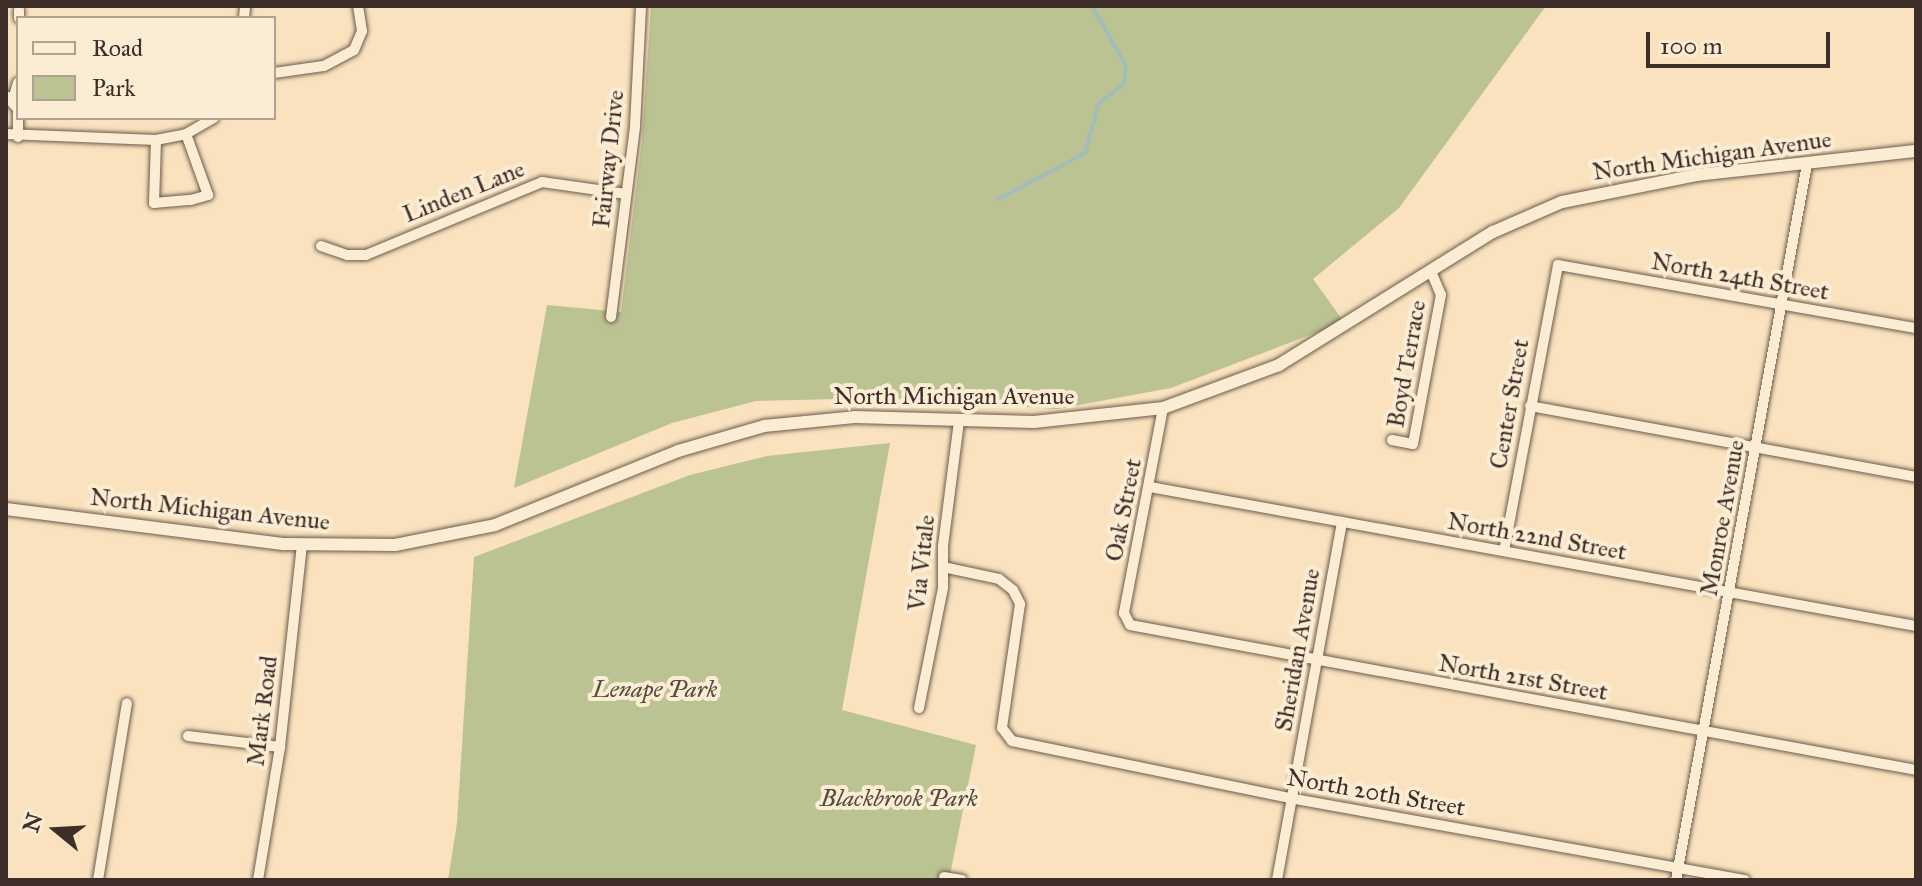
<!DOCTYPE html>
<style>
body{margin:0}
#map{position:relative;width:1922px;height:886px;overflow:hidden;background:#f9e2bd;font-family:"IM FELL Great Primer",serif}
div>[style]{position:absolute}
.green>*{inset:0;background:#bcc392}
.stream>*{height:4px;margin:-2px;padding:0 2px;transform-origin:2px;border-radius:2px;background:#a1bcbb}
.roads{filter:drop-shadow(0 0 2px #6c5b4e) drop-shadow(0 0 2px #6c5b4e)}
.minor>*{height:10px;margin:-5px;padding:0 5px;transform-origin:5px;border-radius:5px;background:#fbecd4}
.tertiary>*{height:12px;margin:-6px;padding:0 6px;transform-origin:6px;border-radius:6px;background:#fbecd4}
span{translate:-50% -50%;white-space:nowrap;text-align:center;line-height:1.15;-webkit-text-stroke:8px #fbecd4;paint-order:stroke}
.street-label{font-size:24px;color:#3d2e29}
.park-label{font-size:24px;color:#564c3e;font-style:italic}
.frame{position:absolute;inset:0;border:8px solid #3d2e29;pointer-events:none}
.legend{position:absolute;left:16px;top:16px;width:260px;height:104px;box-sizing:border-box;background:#fbecd4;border:2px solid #afa090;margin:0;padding:10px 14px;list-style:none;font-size:24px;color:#3d2e29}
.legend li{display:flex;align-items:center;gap:16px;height:40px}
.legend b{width:40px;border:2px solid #afa090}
.north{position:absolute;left:16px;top:790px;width:80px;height:80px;-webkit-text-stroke:6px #fbecd4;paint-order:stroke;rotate:288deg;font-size:22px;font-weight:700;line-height:32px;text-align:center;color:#3d2e29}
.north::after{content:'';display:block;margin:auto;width:28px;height:36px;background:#3d2e29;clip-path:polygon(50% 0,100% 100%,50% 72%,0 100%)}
.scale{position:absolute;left:1646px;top:32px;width:184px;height:36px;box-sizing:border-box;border:4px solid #3d2e29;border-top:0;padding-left:10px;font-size:24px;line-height:28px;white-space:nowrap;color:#3d2e29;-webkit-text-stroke:6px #fbecd4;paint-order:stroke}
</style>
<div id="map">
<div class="green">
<i style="clip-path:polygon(651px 6px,1546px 6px,1399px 208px,1313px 279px,1344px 322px,1171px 388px,1057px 409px,885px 398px,756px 401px,672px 423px,514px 488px,547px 305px,621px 312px,642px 141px)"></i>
<i style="clip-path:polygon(890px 443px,842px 710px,976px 745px,949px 880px,448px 880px,457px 823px,474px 557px,690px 475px,767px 456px)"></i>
</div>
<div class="stream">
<i style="left:999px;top:199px;width:98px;rotate:-28.1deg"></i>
<i style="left:1085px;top:153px;width:52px;rotate:-74.4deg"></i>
<i style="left:1099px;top:103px;width:31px;rotate:-37deg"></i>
<i style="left:1124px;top:84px;width:18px;rotate:-84deg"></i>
<i style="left:1126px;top:66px;width:69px;rotate:-119.5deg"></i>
</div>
<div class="roads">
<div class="minor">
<i style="left:19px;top:10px;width:8px;rotate:90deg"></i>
<i style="left:244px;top:18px;width:12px;rotate:-85deg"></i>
<i style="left:274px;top:73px;width:50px;rotate:-8deg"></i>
<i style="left:324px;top:66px;width:34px;rotate:-28deg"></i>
<i style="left:354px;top:50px;width:21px;rotate:-67deg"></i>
<i style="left:362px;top:31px;width:25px;rotate:-99deg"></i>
<i style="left:6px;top:96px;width:18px;rotate:47deg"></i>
<i style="left:18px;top:109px;width:28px;rotate:90deg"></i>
<i style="left:13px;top:99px;width:17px;rotate:-73deg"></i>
<i style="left:6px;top:134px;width:150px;rotate:2.3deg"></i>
<i style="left:156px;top:140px;width:31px;rotate:-11deg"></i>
<i style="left:186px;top:134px;width:32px;rotate:-30deg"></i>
<i style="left:156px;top:140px;width:63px;rotate:91.8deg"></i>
<i style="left:154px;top:203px;width:37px;rotate:-5deg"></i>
<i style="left:191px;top:200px;width:18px;rotate:-16deg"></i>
<i style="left:208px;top:195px;width:65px;rotate:-109.8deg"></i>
<i style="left:321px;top:246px;width:28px;rotate:19deg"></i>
<i style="left:347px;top:255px;width:19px"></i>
<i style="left:366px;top:255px;width:191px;rotate:-22.5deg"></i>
<i style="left:542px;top:182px;width:85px;rotate:8.1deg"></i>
<i style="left:611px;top:317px;width:193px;rotate:-82.8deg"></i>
<i style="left:635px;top:126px;width:120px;rotate:-87.1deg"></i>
<i style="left:1530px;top:406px;width:392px;rotate:10.4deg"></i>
<i style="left:1163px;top:408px;width:209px;rotate:100.8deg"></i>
<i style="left:1124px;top:613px;width:13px;rotate:63deg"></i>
<i style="left:1130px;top:625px;width:799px;rotate:10.45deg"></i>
<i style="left:1392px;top:440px;width:21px;rotate:11deg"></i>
<i style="left:1413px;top:444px;width:152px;rotate:-79.4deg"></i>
<i style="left:1441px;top:295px;width:26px;rotate:-113deg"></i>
<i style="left:1150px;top:487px;width:779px;rotate:10.29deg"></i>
<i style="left:1504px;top:551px;width:291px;rotate:-79.3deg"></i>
<i style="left:1558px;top:265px;width:364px;rotate:10deg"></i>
<i style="left:943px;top:567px;width:57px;rotate:12.1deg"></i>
<i style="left:999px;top:579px;width:18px;rotate:38deg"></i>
<i style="left:1013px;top:590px;width:16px;rotate:63deg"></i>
<i style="left:1020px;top:604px;width:125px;rotate:98.3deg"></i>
<i style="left:1002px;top:728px;width:16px;rotate:52deg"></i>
<i style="left:1012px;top:741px;width:289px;rotate:11.6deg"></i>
<i style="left:1295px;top:799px;width:457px;rotate:10.2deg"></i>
<i style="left:919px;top:708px;width:122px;rotate:-78.7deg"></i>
<i style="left:943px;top:588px;width:42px;rotate:-90deg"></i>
<i style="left:943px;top:546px;width:126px;rotate:-82.7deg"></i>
<i style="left:188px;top:736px;width:93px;rotate:6.8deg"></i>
<i style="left:944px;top:877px;width:18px;rotate:9deg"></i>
<i style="left:98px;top:880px;width:179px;rotate:-80.7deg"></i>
<i style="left:258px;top:880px;width:135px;rotate:-80.6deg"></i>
<i style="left:280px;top:747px;width:203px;rotate:-83.8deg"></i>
<i style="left:1277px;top:880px;width:364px;rotate:-79.7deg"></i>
<i style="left:1676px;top:880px;width:728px;rotate:-79.63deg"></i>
</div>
<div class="tertiary">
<i style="left:6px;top:509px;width:281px;rotate:7.2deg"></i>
<i style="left:285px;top:544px;width:110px;rotate:0.5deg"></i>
<i style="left:395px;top:545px;width:102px;rotate:-11.3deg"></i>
<i style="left:495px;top:525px;width:197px;rotate:-22deg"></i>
<i style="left:678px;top:451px;width:90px;rotate:-16.2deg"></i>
<i style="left:764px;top:426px;width:91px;rotate:-5.6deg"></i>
<i style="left:855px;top:417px;width:179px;rotate:1.6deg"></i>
<i style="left:1034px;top:422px;width:130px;rotate:-6.2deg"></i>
<i style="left:1163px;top:408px;width:124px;rotate:-20.3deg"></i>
<i style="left:1279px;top:365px;width:252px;rotate:-31.9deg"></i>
<i style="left:1493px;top:232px;width:75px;rotate:-23.5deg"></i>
<i style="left:1562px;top:202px;width:138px;rotate:-11.3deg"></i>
<i style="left:1697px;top:175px;width:220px;rotate:-6.3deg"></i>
</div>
</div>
<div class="street-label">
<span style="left:1712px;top:156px;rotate:-8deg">North Michigan Avenue</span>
<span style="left:609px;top:159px;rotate:-84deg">Fairway Drive</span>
<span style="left:464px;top:192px;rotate:-22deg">Linden Lane</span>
<span style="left:1740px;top:277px;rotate:10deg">North 24th Street</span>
<span style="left:1407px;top:364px;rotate:-80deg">Boyd Terrace</span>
<span style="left:954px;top:397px">North Michigan Avenue</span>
<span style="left:1510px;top:404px;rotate:-80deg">Center Street</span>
<span style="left:210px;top:510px;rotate:6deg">North Michigan Avenue</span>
<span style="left:1124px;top:510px;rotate:-79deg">Oak Street</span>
<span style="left:1723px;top:518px;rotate:-80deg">Monroe Avenue</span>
<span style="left:1537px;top:537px;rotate:10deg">North 22nd Street</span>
<span style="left:922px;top:563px;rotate:-84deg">Via Vitale</span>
<span style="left:1298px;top:650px;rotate:-80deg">Sheridan Avenue</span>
<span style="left:1523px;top:678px;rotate:10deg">North 21st Street</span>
<span style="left:263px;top:711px;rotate:-83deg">Mark Road</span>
<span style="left:1376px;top:793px;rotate:10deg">North 20th Street</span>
</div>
<div class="park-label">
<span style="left:655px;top:690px">Lenape Park</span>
<span style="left:899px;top:799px">Blackbrook Park</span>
</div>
<div class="frame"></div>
<ul class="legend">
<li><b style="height:10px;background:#fbecd4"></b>Road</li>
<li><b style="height:22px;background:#bcc392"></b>Park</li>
</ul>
<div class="north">N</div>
<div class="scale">100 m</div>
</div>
